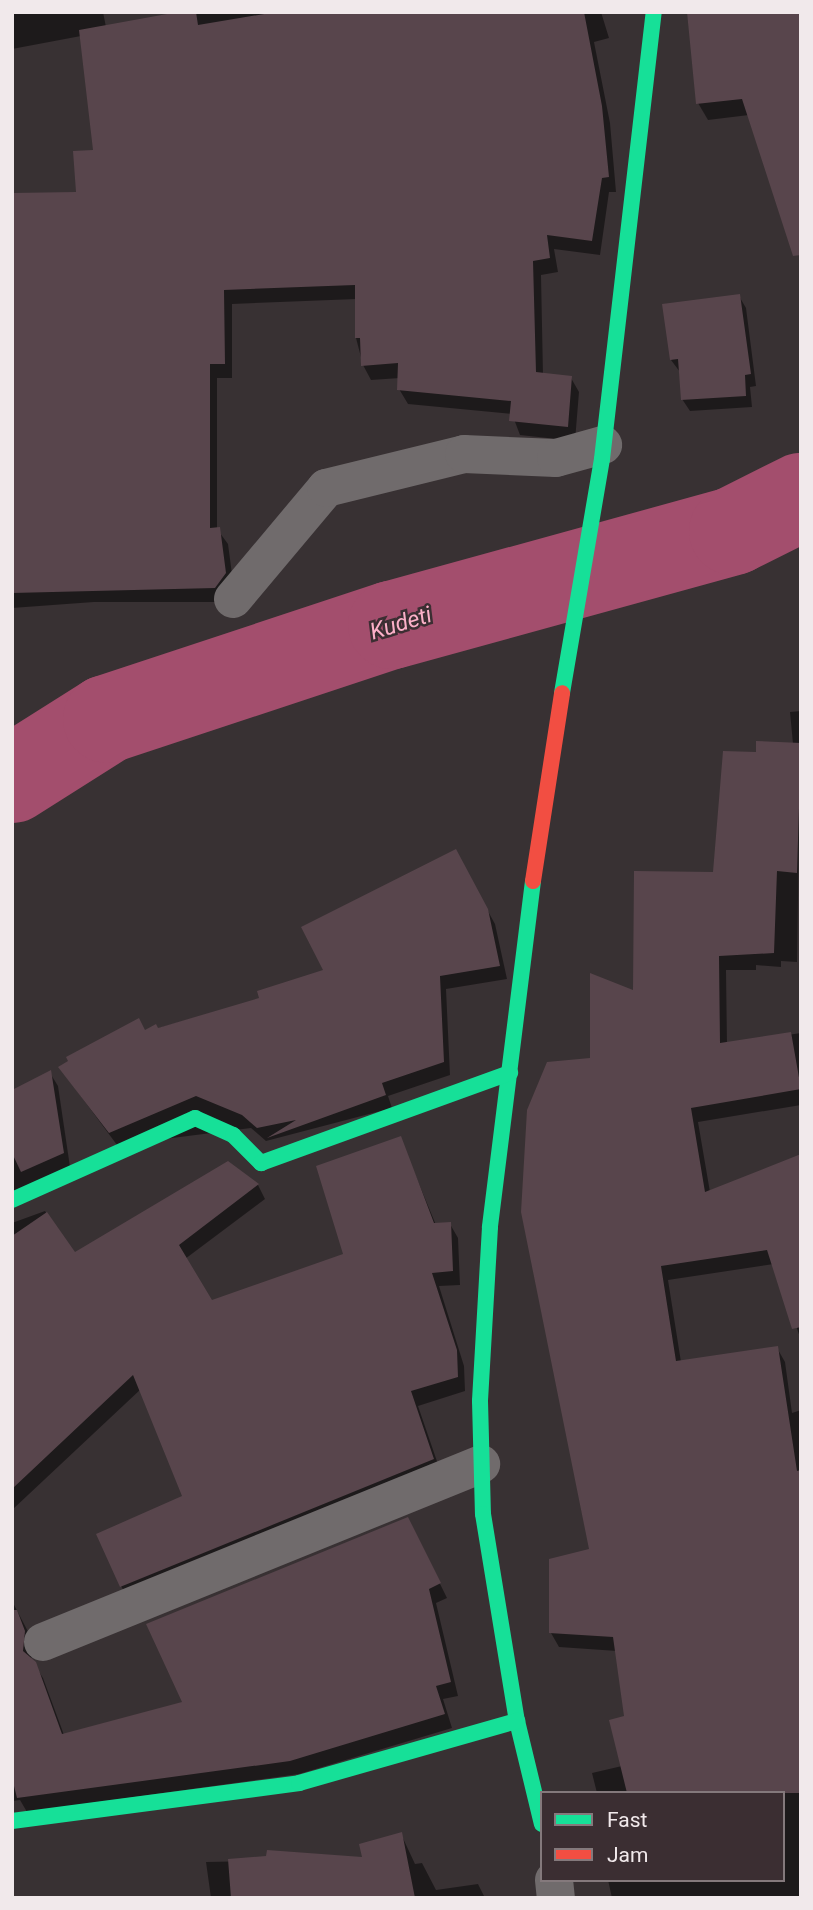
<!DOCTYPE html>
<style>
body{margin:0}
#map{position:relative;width:813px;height:1910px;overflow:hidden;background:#383133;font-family:Roboto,sans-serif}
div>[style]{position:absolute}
.shadow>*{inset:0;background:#0007}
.river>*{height:88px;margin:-44px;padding:0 44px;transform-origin:44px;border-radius:44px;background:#a34e6d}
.building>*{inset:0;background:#58454c}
.street>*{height:38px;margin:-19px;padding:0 19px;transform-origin:19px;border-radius:19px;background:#706b6c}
.fast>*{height:16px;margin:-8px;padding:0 8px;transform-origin:8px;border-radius:8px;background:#16e098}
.jam>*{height:16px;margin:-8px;padding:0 8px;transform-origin:8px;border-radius:8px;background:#f24e42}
span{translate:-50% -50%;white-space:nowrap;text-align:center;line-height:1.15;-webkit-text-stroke:5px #3b2e32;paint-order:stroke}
.water-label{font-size:23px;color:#fcb0c8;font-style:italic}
.frame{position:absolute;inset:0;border:14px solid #f1e9eb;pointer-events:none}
.legend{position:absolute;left:540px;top:1791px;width:245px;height:91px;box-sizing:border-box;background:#3b2e32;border:2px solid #84797c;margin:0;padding:9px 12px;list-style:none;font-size:21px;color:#f1e9eb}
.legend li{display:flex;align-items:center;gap:14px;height:35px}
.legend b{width:35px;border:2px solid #84797c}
</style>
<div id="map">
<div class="shadow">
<i style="clip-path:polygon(12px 12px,103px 12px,106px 27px,188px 12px,601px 12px,609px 38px,594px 42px,610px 123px,616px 192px,609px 192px,600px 255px,554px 249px,558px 272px,541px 275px,543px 375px,571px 378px,579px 392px,575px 441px,520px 435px,512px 414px,408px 404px,399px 389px,400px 378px,371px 380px,363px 365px,356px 338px,357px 299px,232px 304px,232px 378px,217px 378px,217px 529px,228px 544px,234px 589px,223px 602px,94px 602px,12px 608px,12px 195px,78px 194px,95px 152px,81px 36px,12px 49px)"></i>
<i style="clip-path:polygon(801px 12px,749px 115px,708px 120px,698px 103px)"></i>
<i style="clip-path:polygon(739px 296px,746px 308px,756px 386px,750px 387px,752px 407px,690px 411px,682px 399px,680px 372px,671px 360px)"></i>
<i style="clip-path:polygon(801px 711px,797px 962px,781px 961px,781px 967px,756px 965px,756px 970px,726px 970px,727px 1044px,801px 1033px,801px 1105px,698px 1122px,710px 1192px,801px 1156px,801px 1340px,774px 1264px,668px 1280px,681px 1362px,777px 1348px,785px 1362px,792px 1413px,801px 1410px,801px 1898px,612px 1898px,608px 1880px,783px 1880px,783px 1793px,597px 1793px,592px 1773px,622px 1766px,626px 1718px,617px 1651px,559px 1647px,551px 1633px,591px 1550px,592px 1060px,714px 874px,758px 753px,793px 744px,790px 712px)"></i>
<i style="clip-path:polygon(462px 864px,495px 924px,507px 979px,446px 989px,450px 1075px,388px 1096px,392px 1108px,266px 1141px,251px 1128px,117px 1145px,60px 1068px,145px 1032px,261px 999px,325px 971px)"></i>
<i style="clip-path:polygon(50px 1073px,58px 1086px,70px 1167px,12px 1193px,12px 1092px)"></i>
<i style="clip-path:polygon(400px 1138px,436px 1225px,450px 1224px,458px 1238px,460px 1285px,439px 1286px,464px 1366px,465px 1391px,418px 1406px,441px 1473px,129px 1600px,121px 1586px,185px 1497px,141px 1389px,12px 1510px,12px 1223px,45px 1211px,74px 1254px,228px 1163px,258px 1185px,265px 1199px,185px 1259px,211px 1302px,345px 1255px)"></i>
<i style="clip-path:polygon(415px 1533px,447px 1598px,436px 1603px,458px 1696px,443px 1699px,452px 1728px,299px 1774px,27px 1812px,20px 1800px,12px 1801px,12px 1601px,34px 1643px,31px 1659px,43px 1678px,64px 1735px,184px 1703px)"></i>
<i style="clip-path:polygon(401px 1834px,415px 1864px,422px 1863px,436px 1890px,478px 1884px,485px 1898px,211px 1898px,206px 1862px,364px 1859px)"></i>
</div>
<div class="river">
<i style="left:12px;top:779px;width:112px;rotate:-32.3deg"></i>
<i style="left:107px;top:719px;width:300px;rotate:-18.3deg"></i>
<i style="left:392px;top:625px;width:354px;rotate:-15.4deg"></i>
<i style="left:733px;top:531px;width:76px;rotate:-26.6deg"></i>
</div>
<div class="building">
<i style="clip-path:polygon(178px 12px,196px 12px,198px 25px,276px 12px,584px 12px,602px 106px,609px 177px,602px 178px,592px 241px,547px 235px,550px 258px,533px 261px,536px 372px,572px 376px,568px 427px,509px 421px,511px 401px,397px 390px,398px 363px,361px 366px,360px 338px,355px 338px,355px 285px,224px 290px,225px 364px,210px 364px,210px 528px,220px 527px,226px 573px,215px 588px,12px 593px,12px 193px,76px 192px,73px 151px,93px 150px,79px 30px)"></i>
<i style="clip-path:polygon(687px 12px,801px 12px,801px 255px,793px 256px,742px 99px,696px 104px)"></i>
<i style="clip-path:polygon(740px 294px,751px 374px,745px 375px,746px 396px,681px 400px,678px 359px,670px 360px,662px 304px)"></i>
<i style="clip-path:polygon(756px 741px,801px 743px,797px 873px,777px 871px,774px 953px,719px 956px,720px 1043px,791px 1032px,801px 1089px,691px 1108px,705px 1192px,801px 1154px,801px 1327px,792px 1329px,767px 1250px,661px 1266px,676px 1361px,778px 1346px,797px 1471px,801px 1470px,801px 1793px,627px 1793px,609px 1720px,624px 1716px,613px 1637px,549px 1633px,549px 1559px,589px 1549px,521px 1212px,527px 1110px,547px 1062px,590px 1058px,590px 973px,633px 990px,634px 871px,713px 872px,723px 751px,756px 752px)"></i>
<i style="clip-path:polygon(456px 849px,488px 909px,500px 966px,440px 976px,444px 1062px,382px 1083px,386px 1095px,267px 1138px,296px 1120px,257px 1128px,242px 1115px,196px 1096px,109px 1133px,58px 1067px,68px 1061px,66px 1057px,139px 1018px,145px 1030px,156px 1024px,158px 1028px,259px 998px,257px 991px,323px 970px,301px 927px)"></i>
<i style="clip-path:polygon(51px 1070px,64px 1153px,21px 1172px,12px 1153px,12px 1090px)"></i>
<i style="clip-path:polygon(401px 1136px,434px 1223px,451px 1222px,453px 1271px,432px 1273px,457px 1350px,458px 1377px,411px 1391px,434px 1459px,120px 1587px,96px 1534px,182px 1496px,133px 1375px,12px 1489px,12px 1236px,47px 1212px,75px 1252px,228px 1161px,259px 1184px,179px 1245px,212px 1300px,343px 1254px,316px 1166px)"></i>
<i style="clip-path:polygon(408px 1517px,441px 1583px,429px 1589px,451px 1682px,436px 1686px,445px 1714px,290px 1761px,17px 1798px,12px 1778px,12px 1610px,17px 1610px,25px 1631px,23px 1651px,36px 1662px,62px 1734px,182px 1702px,146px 1624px)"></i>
<i style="clip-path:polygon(402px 1832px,415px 1898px,231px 1898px,228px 1859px,266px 1856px,267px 1850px,362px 1857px,359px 1844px)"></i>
</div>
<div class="street">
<i style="left:233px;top:599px;width:145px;rotate:-50deg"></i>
<i style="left:326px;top:488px;width:142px;rotate:-13.8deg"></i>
<i style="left:464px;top:454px;width:92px;rotate:2.5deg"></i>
<i style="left:556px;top:458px;width:49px;rotate:-15.5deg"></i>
<i style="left:43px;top:1642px;width:473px;rotate:-22.1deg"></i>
<i style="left:554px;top:1880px;width:18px;rotate:84deg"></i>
</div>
<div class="fast">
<i style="left:562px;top:693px;width:237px;rotate:-80.3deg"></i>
<i style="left:602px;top:459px;width:450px;rotate:-83.4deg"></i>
<i style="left:533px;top:881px;width:349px;rotate:97.1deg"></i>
<i style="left:490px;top:1227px;width:174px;rotate:93.3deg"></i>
<i style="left:480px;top:1401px;width:113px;rotate:88.5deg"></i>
<i style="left:483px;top:1514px;width:210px;rotate:80.7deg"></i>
<i style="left:517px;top:1721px;width:106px;rotate:76.4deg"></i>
<i style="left:12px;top:1200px;width:201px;rotate:-24.1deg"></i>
<i style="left:195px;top:1118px;width:42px;rotate:24.1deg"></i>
<i style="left:233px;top:1135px;width:40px;rotate:45deg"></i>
<i style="left:261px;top:1163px;width:265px;rotate:-19.9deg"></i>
<i style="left:12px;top:1821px;width:290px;rotate:-7.5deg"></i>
<i style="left:299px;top:1783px;width:227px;rotate:-15.9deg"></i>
</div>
<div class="jam">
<i style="left:533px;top:881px;width:190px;rotate:-81.2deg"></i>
</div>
<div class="water-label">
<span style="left:401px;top:624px;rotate:-17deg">Kudeti</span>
</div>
<div class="frame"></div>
<ul class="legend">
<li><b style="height:9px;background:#16e098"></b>Fast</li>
<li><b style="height:9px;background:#f24e42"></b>Jam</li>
</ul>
</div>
